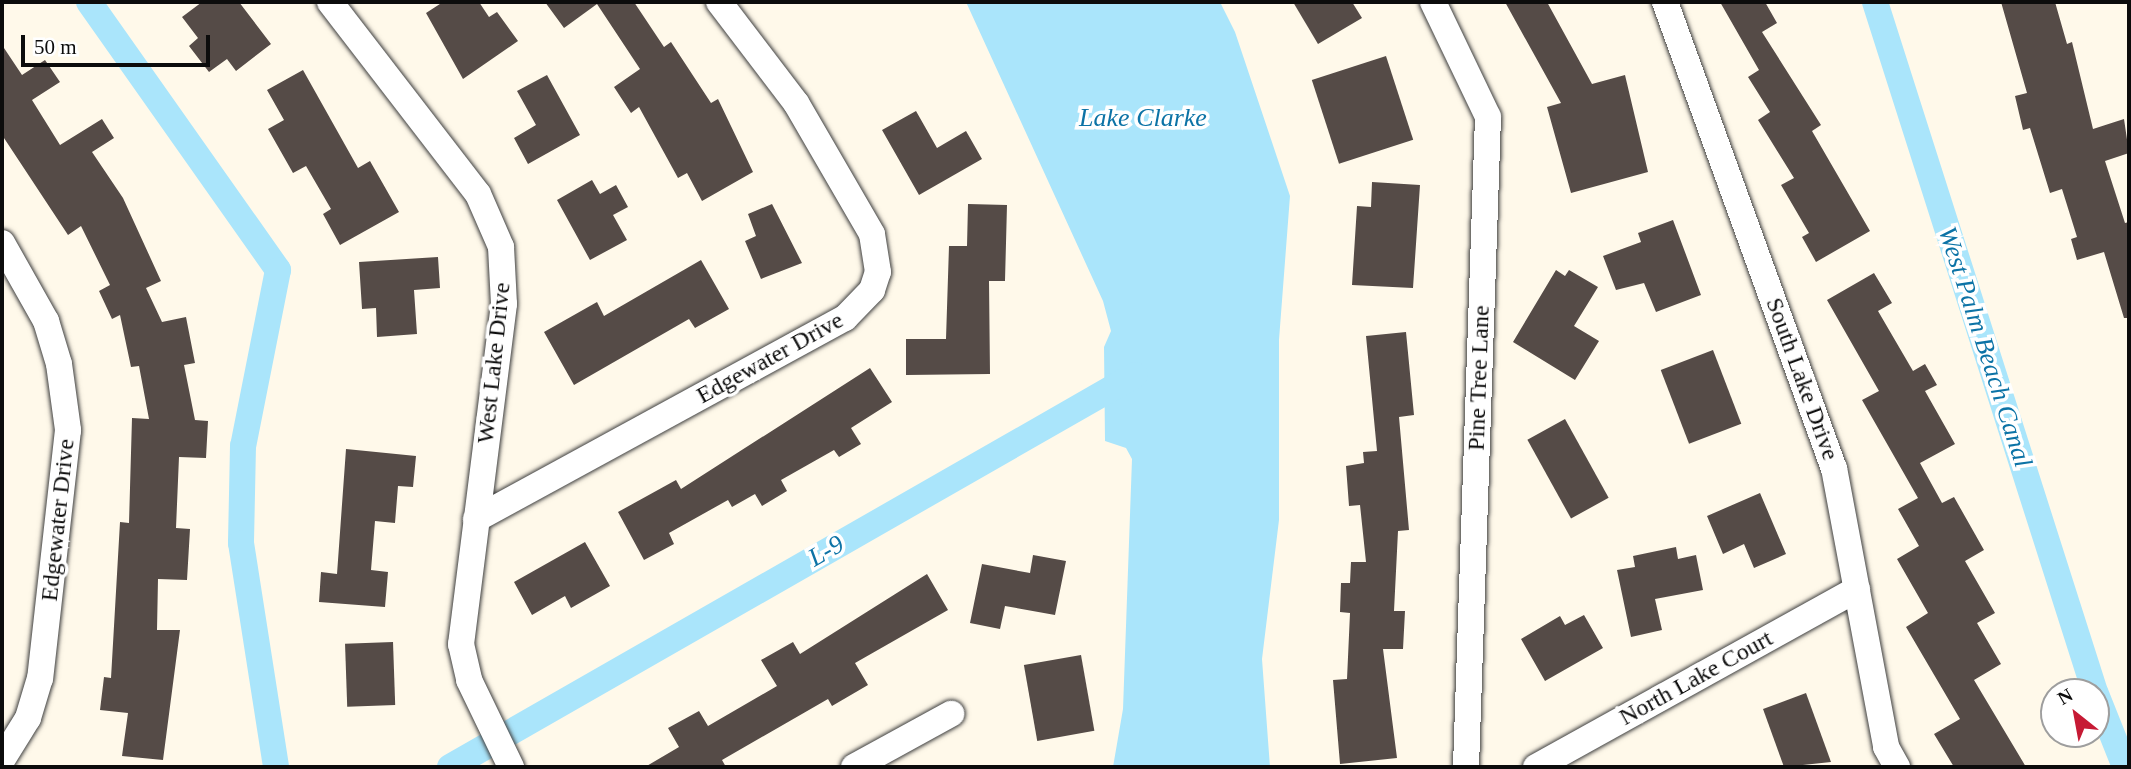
<!DOCTYPE html>
<style>
body{margin:0}
#map{position:relative;width:2131px;height:769px;overflow:hidden;background:#fff9ea;font-family:"Times New Roman",serif}
div>[style]{position:absolute}
.water>*{inset:0;background:#aae5fb}
.canal>*{height:26px;margin:-13px;padding:0 13px;transform-origin:13px;border-radius:13px;background:#aae5fb}
.building>*{inset:0;background:#554b47;transform-origin:0 0}
.roads{filter:drop-shadow(0 0 2px #3f3f3f) drop-shadow(0 0 2px #3f3f3f)}
.minor>*{height:26px;margin:-13px;padding:0 13px;transform-origin:13px;border-radius:13px;background:#fff}
span{translate:-50% -50%;white-space:nowrap;text-align:center;line-height:1.15;-webkit-text-stroke:7px #fff;paint-order:stroke}
.street-label{font-size:24px;color:#0c0c0c}
.water-label{font-size:26px;color:#0c73a6;font-style:italic}
.frame{position:absolute;inset:0;border:4px solid #0c0c0c;pointer-events:none}
.north{position:absolute;left:2040px;top:678px;width:70px;height:70px;box-sizing:border-box;background:#fff;border:2px solid #9e9e9e;border-radius:50%;rotate:329deg;font-size:19px;font-weight:700;line-height:28px;text-align:center;color:#0c0c0c}
.north::after{content:'';display:block;margin:auto;width:24px;height:32px;background:#c61a34;clip-path:polygon(50% 0,100% 100%,50% 72%,0 100%)}
.scale{position:absolute;left:21px;top:35px;width:189px;height:32px;box-sizing:border-box;border:4px solid #0c0c0c;border-top:0;padding-left:9px;font-size:21px;line-height:24px;white-space:nowrap;color:#0c0c0c;-webkit-text-stroke:5px #fff;paint-order:stroke}
</style>
<div id="map">
<div class="water">
<i style="clip-path:polygon(966px 2px,1220px 2px,1235px 32px,1290px 196px,1279px 340px,1279px 520px,1262px 659px,1270px 767px,1113px 767px,1123px 709px,1132px 459px,1126px 448px,1105px 441px,1104px 347px,1111px 331px,1103px 301px)"></i>
</div>
<div class="canal">
<i style="left:89px;top:2px;width:328px;rotate:54.8deg"></i>
<i style="left:278px;top:270px;width:179px;rotate:101.2deg"></i>
<i style="left:243px;top:446px;width:97px;rotate:91.2deg"></i>
<i style="left:241px;top:543px;width:227px;rotate:81.1deg"></i>
<i style="left:1875px;top:2px;width:724px;rotate:72.32deg"></i>
<i style="left:2096px;top:694px;width:79px;rotate:68.3deg"></i>
<i style="left:450px;top:767px;width:789px;rotate:-29.78deg"></i>
</div>
<div class="building">
<i style="clip-path:polygon(202px 2px,239px 2px,271px 44px,236px 71px,227px 59px,209px 72px,189px 46px,198px 38px,182px 17px)"></i>
<i style="clip-path:polygon(443px 2px,479px 2px,489px 17px,497px 12px,518px 41px,463px 79px,426px 13px)"></i>
<i style="clip-path:polygon(545px 2px,634px 2px,664px 47px,671px 42px,711px 103px,718px 99px,753px 172px,702px 201px,687px 173px,678px 178px,639px 107px,631px 113px,614px 87px,640px 69px,597px 4px,564px 28px)"></i>
<i style="clip-path:polygon(1293px 2px,1352px 2px,1362px 18px,1318px 44px)"></i>
<i style="clip-path:polygon(1505px 2px,1547px 2px,1592px 84px,1625px 75px,1648px 172px,1571px 193px,1547px 107px,1561px 103px)"></i>
<i style="clip-path:polygon(1720px 2px,1765px 2px,1777px 23px,1762px 32px,1821px 125px,1812px 131px,1870px 231px,1816px 262px,1802px 237px,1809px 233px,1781px 185px,1794px 178px,1758px 120px,1770px 112px,1748px 77px,1759px 70px)"></i>
<i style="clip-path:polygon(2001px 2px,2055px 2px,2067px 44px,2072px 42px,2093px 129px,2124px 119px,2129px 153px,2105px 161px,2125px 223px,2129px 222px,2129px 318px,2124px 318px,2104px 252px,2077px 260px,2071px 239px,2077px 237px,2062px 189px,2050px 193px,2030px 128px,2023px 130px,2015px 96px,2027px 93px)"></i>
<i style="clip-path:polygon(2px 45px,22px 75px,45px 60px,60px 82px,32px 100px,60px 145px,102px 119px,114px 138px,92px 152px,123px 198px,161px 281px,146px 288px,162px 322px,186px 317px,195px 363px,184px 365px,195px 420px,208px 421px,206px 458px,179px 457px,176px 528px,190px 529px,187px 580px,158px 579px,157px 630px,180px 630px,163px 760px,122px 756px,128px 713px,100px 710px,104px 677px,111px 678px,120px 522px,129px 523px,132px 418px,149px 419px,139px 366px,131px 367px,120px 315px,112px 319px,99px 291px,110px 285px,81px 226px,68px 235px,2px 135px)"></i>
<i style="left:1386px;top:56px;width:88px;height:78px;rotate:72deg"></i>
<i style="clip-path:polygon(303px 70px,358px 168px,370px 161px,399px 212px,340px 245px,323px 214px,331px 209px,306px 166px,293px 173px,268px 129px,284px 120px,267px 90px)"></i>
<i style="clip-path:polygon(547px 75px,580px 135px,528px 164px,514px 138px,536px 125px,517px 91px)"></i>
<i style="clip-path:polygon(916px 111px,937px 148px,966px 131px,982px 159px,919px 195px,882px 130px)"></i>
<i style="clip-path:polygon(592px 180px,600px 194px,616px 185px,628px 207px,613px 215px,627px 240px,590px 260px,557px 200px)"></i>
<i style="clip-path:polygon(1372px 182px,1420px 185px,1413px 288px,1352px 285px,1357px 206px,1371px 207px)"></i>
<i style="clip-path:polygon(772px 204px,802px 263px,761px 279px,745px 241px,756px 236px,748px 214px)"></i>
<i style="clip-path:polygon(968px 204px,1007px 205px,1005px 281px,989px 281px,990px 374px,906px 375px,906px 339px,946px 339px,949px 246px,967px 246px)"></i>
<i style="clip-path:polygon(1673px 220px,1701px 295px,1656px 312px,1644px 283px,1616px 290px,1603px 256px,1641px 242px,1638px 233px)"></i>
<i style="clip-path:polygon(438px 257px,440px 288px,414px 290px,417px 334px,377px 337px,376px 308px,362px 309px,359px 262px)"></i>
<i style="clip-path:polygon(701px 260px,729px 309px,695px 328px,689px 319px,574px 385px,544px 332px,597px 302px,604px 316px)"></i>
<i style="clip-path:polygon(1556px 270px,1565px 276px,1569px 270px,1598px 287px,1574px 326px,1599px 341px,1575px 380px,1513px 342px)"></i>
<i style="clip-path:polygon(1874px 273px,1892px 303px,1878px 311px,1913px 371px,1925px 364px,1937px 385px,1925px 391px,1955px 444px,1920px 463px,1942px 503px,1954px 497px,1984px 550px,1965px 561px,1995px 613px,1977px 623px,2001px 664px,1974px 680px,2026px 767px,1954px 767px,1934px 734px,1960px 719px,1906px 627px,1928px 613px,1897px 559px,1919px 546px,1898px 509px,1918px 498px,1862px 400px,1879px 391px,1827px 300px)"></i>
<i style="clip-path:polygon(1406px 332px,1414px 415px,1399px 417px,1409px 530px,1398px 531px,1394px 611px,1405px 611px,1403px 649px,1383px 649px,1397px 758px,1340px 764px,1333px 680px,1347px 679px,1350px 613px,1340px 612px,1341px 583px,1350px 583px,1351px 562px,1366px 562px,1360px 505px,1349px 506px,1346px 466px,1364px 463px,1363px 452px,1377px 451px,1366px 336px)"></i>
<i style="left:1713px;top:350px;width:79px;height:56px;rotate:69deg"></i>
<i style="clip-path:polygon(870px 368px,892px 402px,851px 428px,861px 444px,839px 457px,834px 450px,781px 480px,787px 491px,762px 506px,755px 494px,732px 507px,728px 500px,669px 533px,674px 544px,644px 560px,618px 512px,676px 480px,681px 489px)"></i>
<i style="left:1565px;top:419px;width:90px;height:43px;rotate:61deg"></i>
<i style="clip-path:polygon(346px 449px,416px 456px,413px 487px,398px 486px,395px 523px,375px 521px,371px 570px,388px 572px,385px 607px,319px 602px,321px 572px,337px 574px)"></i>
<i style="clip-path:polygon(1760px 493px,1786px 554px,1754px 568px,1744px 544px,1723px 554px,1707px 516px)"></i>
<i style="clip-path:polygon(585px 542px,610px 586px,571px 608px,565px 596px,532px 615px,514px 582px)"></i>
<i style="clip-path:polygon(1676px 547px,1678px 559px,1696px 555px,1703px 590px,1655px 599px,1662px 630px,1631px 637px,1617px 570px,1635px 567px,1633px 556px)"></i>
<i style="clip-path:polygon(1033px 555px,1066px 561px,1055px 615px,1005px 606px,1000px 629px,970px 623px,982px 564px,1030px 573px)"></i>
<i style="clip-path:polygon(927px 574px,948px 610px,855px 663px,868px 685px,832px 706px,828px 699px,722px 760px,726px 767px,645px 767px,679px 747px,668px 728px,699px 711px,708px 726px,777px 686px,761px 660px,793px 642px,800px 654px)"></i>
<i style="clip-path:polygon(1584px 615px,1603px 648px,1545px 681px,1521px 639px,1560px 616px,1565px 625px)"></i>
<i style="left:393px;top:642px;width:63px;height:48px;rotate:88deg"></i>
<i style="left:1081px;top:655px;width:77px;height:58px;rotate:80deg"></i>
<i style="clip-path:polygon(1806px 693px,1831px 762px,1784px 767px,1763px 709px)"></i>
</div>
<div class="roads">
<div class="minor">
<i style="left:330px;top:2px;width:242px;rotate:52.4deg"></i>
<i style="left:478px;top:194px;width:58px;rotate:66.5deg"></i>
<i style="left:501px;top:247px;width:57px;rotate:87deg"></i>
<i style="left:504px;top:304px;width:343px;rotate:97.2deg"></i>
<i style="left:461px;top:644px;width:37px;rotate:77deg"></i>
<i style="left:469px;top:680px;width:97px;rotate:64.2deg"></i>
<i style="left:1433px;top:2px;width:127px;rotate:64.4deg"></i>
<i style="left:1488px;top:117px;width:650px;rotate:91.94deg"></i>
<i style="left:1665px;top:2px;width:496px;rotate:70.1deg"></i>
<i style="left:1834px;top:468px;width:284px;rotate:79.4deg"></i>
<i style="left:1886px;top:747px;width:23px;rotate:61deg"></i>
<i style="left:2px;top:243px;width:90px;rotate:60.6deg"></i>
<i style="left:46px;top:321px;width:45px;rotate:73.2deg"></i>
<i style="left:59px;top:364px;width:67px;rotate:82.2deg"></i>
<i style="left:68px;top:430px;width:250px;rotate:96.4deg"></i>
<i style="left:40px;top:678px;width:42px;rotate:106.7deg"></i>
<i style="left:28px;top:718px;width:49px;rotate:121.8deg"></i>
<i style="left:476px;top:519px;width:420px;rotate:-28.6deg"></i>
<i style="left:845px;top:318px;width:39px;rotate:-46deg"></i>
<i style="left:872px;top:290px;width:19px;rotate:-72deg"></i>
<i style="left:878px;top:272px;width:38px;rotate:-99deg"></i>
<i style="left:872px;top:234px;width:151px;rotate:-120.1deg"></i>
<i style="left:796px;top:103px;width:127px;rotate:-127.3deg"></i>
<i style="left:854px;top:767px;width:111px;rotate:-28.7deg"></i>
<i style="left:1536px;top:767px;width:367px;rotate:-29deg"></i>
</div>
</div>
<div class="street-label">
<span style="left:770px;top:358px;rotate:-29deg">Edgewater Drive</span>
<span style="left:494px;top:363px;rotate:-84deg">West Lake Drive</span>
<span style="left:1479px;top:378px;rotate:-88deg">Pine Tree Lane</span>
<span style="left:1802px;top:379px;rotate:70deg">South Lake Drive</span>
<span style="left:58px;top:520px;rotate:-84deg">Edgewater Drive</span>
<span style="left:1696px;top:678px;rotate:-29deg">North Lake Court</span>
</div>
<div class="water-label">
<span style="left:1143px;top:118px">Lake Clarke</span>
<span style="left:1985px;top:347px;rotate:72deg">West Palm Beach Canal</span>
<span style="left:826px;top:551px;rotate:-30deg">L-9</span>
</div>
<div class="frame"></div>
<div class="north">N</div>
<div class="scale">50 m</div>
</div>
